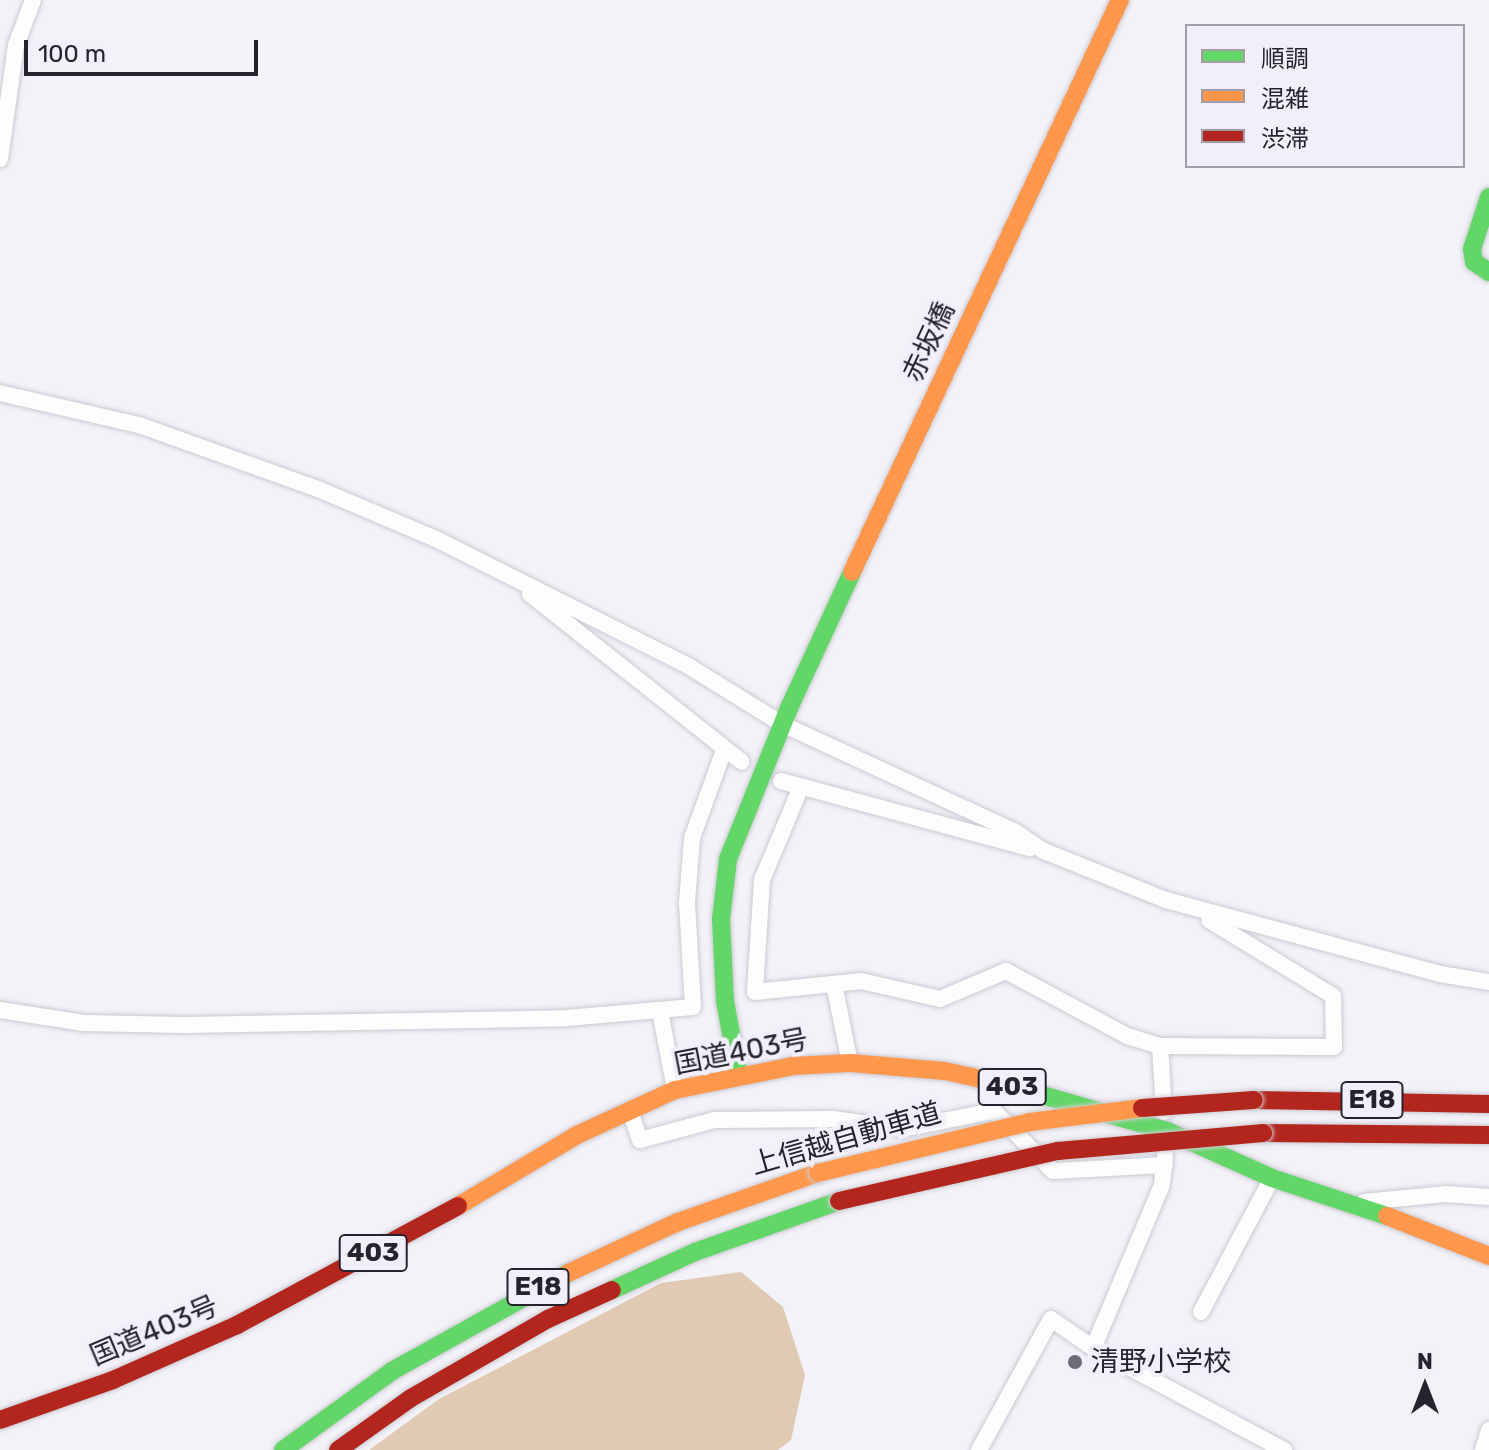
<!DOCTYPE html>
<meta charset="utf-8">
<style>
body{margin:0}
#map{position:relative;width:1489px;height:1450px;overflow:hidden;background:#f3f2f8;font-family:Rubik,"Noto Sans JP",sans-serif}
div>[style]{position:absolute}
.forest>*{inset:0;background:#e1cab3}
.roads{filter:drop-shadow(0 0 2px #cbc9d2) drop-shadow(0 0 2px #cbc9d2)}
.street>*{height:16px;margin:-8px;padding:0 8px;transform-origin:8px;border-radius:8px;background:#fdfdfe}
.fast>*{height:18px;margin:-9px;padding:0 9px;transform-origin:9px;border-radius:9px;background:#63d668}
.slow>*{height:18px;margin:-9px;padding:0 9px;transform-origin:9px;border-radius:9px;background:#ff974d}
.jam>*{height:18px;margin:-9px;padding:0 9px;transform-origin:9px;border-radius:9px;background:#b3261e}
.bridges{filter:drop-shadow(0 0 2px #d0ced3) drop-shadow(0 0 2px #d0ced3)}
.slow-bridge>*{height:18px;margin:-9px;padding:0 9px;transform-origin:9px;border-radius:9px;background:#ff974d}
.jam-bridge>*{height:18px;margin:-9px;padding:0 9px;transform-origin:9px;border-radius:9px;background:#b3261e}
.dots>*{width:22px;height:22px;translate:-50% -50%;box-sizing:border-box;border:4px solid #f2effb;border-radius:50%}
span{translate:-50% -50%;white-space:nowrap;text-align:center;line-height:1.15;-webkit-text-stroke:8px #f2effb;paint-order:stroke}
.shield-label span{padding:2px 6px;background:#f2effb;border:2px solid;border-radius:6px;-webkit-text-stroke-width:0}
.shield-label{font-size:26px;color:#26232e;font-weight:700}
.street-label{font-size:28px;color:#26232e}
.poi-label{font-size:28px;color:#26232e}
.left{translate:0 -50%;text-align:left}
.legend{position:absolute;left:1185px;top:24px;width:280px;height:144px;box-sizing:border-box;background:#f2effb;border:2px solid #a09da9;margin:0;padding:10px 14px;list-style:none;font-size:24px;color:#26232e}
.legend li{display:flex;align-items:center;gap:16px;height:40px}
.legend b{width:40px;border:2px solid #a09da9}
.north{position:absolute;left:1385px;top:1346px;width:80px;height:80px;-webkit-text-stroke:6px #f2effb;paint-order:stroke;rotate:0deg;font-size:22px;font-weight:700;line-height:32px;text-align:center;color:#26232e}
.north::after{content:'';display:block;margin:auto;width:28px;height:36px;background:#26232e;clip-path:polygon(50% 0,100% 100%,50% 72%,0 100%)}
.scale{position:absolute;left:24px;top:40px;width:234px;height:36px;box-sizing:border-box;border:4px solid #26232e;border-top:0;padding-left:10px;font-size:24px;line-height:28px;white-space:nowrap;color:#26232e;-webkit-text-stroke:6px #f2effb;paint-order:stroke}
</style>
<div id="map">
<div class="forest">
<i style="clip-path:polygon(741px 1272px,783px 1307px,805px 1375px,791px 1440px,778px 1450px,369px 1450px,439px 1399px,661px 1283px)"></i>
</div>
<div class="roads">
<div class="street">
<i style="left:0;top:159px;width:115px;rotate:-82deg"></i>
<i style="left:16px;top:45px;width:48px;rotate:-69.3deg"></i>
<i style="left:0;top:393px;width:143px;rotate:13deg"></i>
<i style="left:139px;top:425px;width:190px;rotate:19.7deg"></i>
<i style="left:318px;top:489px;width:130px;rotate:23deg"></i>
<i style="left:438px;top:540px;width:282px;rotate:26.7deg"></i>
<i style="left:690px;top:667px;width:108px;rotate:31.8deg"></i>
<i style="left:782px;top:724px;width:255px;rotate:24.8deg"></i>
<i style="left:1014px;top:831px;width:36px;rotate:34deg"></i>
<i style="left:1044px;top:851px;width:131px;rotate:21.9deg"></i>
<i style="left:1166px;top:900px;width:284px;rotate:15.1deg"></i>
<i style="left:1440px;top:974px;width:50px;rotate:9.3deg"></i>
<i style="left:530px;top:594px;width:270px;rotate:38.4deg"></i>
<i style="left:781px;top:781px;width:258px;rotate:15.1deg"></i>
<i style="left:801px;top:787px;width:101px;rotate:112.8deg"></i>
<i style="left:762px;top:880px;width:112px;rotate:93.6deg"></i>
<i style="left:755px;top:992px;width:107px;rotate:-5.9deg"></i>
<i style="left:861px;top:981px;width:81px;rotate:12.8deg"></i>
<i style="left:940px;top:999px;width:72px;rotate:-23deg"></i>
<i style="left:1006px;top:971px;width:137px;rotate:28.2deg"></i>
<i style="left:1127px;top:1036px;width:34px;rotate:17deg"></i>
<i style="left:1160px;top:1046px;width:174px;rotate:0.3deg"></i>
<i style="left:1334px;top:1047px;width:51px;rotate:-91.1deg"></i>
<i style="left:1333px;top:996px;width:145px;rotate:-148.5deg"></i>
<i style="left:834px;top:984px;width:81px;rotate:78.6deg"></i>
<i style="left:0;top:1010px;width:85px;rotate:8.8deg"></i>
<i style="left:84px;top:1023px;width:100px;rotate:1.1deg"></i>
<i style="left:184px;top:1025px;width:383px;rotate:-1deg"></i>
<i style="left:567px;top:1018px;width:126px;rotate:-5deg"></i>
<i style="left:693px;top:1007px;width:105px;rotate:-93.3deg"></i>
<i style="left:687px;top:902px;width:64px;rotate:-85.5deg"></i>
<i style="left:692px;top:838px;width:94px;rotate:-70deg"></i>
<i style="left:660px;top:1011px;width:80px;rotate:79.2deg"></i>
<i style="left:1160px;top:1046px;width:66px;rotate:86.5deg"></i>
<i style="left:630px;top:1111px;width:31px;rotate:71deg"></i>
<i style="left:640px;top:1140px;width:77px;rotate:-15.1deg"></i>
<i style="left:714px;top:1120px;width:119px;rotate:-0.5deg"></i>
<i style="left:833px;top:1119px;width:70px;rotate:8.2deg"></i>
<i style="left:902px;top:1129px;width:94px;rotate:-11.1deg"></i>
<i style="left:994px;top:1111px;width:84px;rotate:45.5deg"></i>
<i style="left:1053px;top:1171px;width:112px;rotate:-3.1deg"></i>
<i style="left:1165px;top:1155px;width:30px;rotate:96deg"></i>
<i style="left:1162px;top:1185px;width:177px;rotate:112.9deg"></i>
<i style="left:1093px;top:1348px;width:217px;rotate:28.1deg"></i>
<i style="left:1364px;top:1202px;width:81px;rotate:-5.6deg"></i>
<i style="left:1445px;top:1194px;width:44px;rotate:3.9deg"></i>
<i style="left:1201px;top:1312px;width:152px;rotate:-62.1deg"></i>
<i style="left:979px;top:1450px;width:149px;rotate:-61.2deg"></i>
<i style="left:1051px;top:1319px;width:51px;rotate:34.6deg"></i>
<i style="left:1483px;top:1450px;width:21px;rotate:-73deg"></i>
</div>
<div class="fast">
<i style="left:1489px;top:197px;width:55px;rotate:108.1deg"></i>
<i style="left:1472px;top:249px;width:13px;rotate:81deg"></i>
<i style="left:1474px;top:262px;width:18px;rotate:34deg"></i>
<i style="left:739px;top:1076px;width:76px;rotate:-100.6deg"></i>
<i style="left:725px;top:1001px;width:82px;rotate:-92.8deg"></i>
<i style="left:721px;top:919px;width:60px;rotate:-83.3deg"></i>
<i style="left:728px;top:859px;width:163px;rotate:-68deg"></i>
<i style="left:789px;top:708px;width:150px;rotate:-65.1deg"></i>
<i style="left:1004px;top:1084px;width:170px;rotate:16.1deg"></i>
<i style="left:1167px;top:1131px;width:115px;rotate:24.1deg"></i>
<i style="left:1272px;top:1178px;width:121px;rotate:18.3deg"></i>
<i style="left:612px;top:1290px;width:91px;rotate:-24.6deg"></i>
<i style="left:695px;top:1252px;width:153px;rotate:-19.5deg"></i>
<i style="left:283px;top:1450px;width:135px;rotate:-35.9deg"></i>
<i style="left:392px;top:1371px;width:201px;rotate:-29.1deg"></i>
</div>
<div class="slow">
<i style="left:852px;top:572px;width:632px;rotate:-64.9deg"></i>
<i style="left:458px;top:1206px;width:139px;rotate:-30.8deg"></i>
<i style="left:577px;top:1135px;width:108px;rotate:-24.7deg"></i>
<i style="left:675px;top:1090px;width:120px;rotate:-11.5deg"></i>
<i style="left:793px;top:1066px;width:57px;rotate:-3deg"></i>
<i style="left:850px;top:1063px;width:95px;rotate:4.8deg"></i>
<i style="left:945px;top:1071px;width:60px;rotate:12.4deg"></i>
<i style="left:1387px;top:1216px;width:110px;rotate:21.4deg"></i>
<i style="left:568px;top:1273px;width:121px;rotate:-24.9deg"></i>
<i style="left:678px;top:1222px;width:148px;rotate:-19.3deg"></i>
</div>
<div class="jam">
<i style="left:1254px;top:1100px;width:235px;rotate:1deg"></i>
<i style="left:1263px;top:1133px;width:226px;rotate:0.5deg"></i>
<i style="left:0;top:1420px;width:120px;rotate:-19.5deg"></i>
<i style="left:113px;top:1380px;width:136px;rotate:-23.9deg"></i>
<i style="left:237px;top:1325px;width:251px;rotate:-28.3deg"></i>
<i style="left:338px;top:1450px;width:90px;rotate:-35.5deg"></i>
<i style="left:411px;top:1398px;width:158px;rotate:-30deg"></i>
<i style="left:548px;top:1319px;width:70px;rotate:-24.4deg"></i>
</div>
</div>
<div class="bridges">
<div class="slow-bridge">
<i style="left:818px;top:1173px;width:218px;rotate:-13.5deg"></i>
<i style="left:1030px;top:1122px;width:113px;rotate:-7.1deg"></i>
</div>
<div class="jam-bridge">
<i style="left:1142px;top:1108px;width:112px;rotate:-4.1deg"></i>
<i style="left:839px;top:1201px;width:225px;rotate:-12.9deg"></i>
<i style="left:1058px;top:1151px;width:206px;rotate:-5deg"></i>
</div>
</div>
<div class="dots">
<i style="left:1075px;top:1362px;background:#6e6b75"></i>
</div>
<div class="shield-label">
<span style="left:1012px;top:1087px">403</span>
<span style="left:1372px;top:1100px">E18</span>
<span style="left:373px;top:1253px">403</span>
<span style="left:538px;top:1287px">E18</span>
</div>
<div class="street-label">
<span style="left:929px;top:342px;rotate:-65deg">赤坂橋</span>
<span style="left:741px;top:1052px;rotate:-11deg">国道403号</span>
<span style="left:846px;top:1139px;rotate:-16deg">上信越自動車道</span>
<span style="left:154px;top:1331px;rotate:-23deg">国道403号</span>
</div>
<div class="poi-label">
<span class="left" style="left:1091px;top:1362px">清野小学校</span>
</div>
<ul class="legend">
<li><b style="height:10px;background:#63d668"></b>順調</li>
<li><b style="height:10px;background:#ff974d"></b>混雑</li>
<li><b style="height:10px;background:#b3261e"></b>渋滞</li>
</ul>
<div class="north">N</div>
<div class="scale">100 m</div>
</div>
